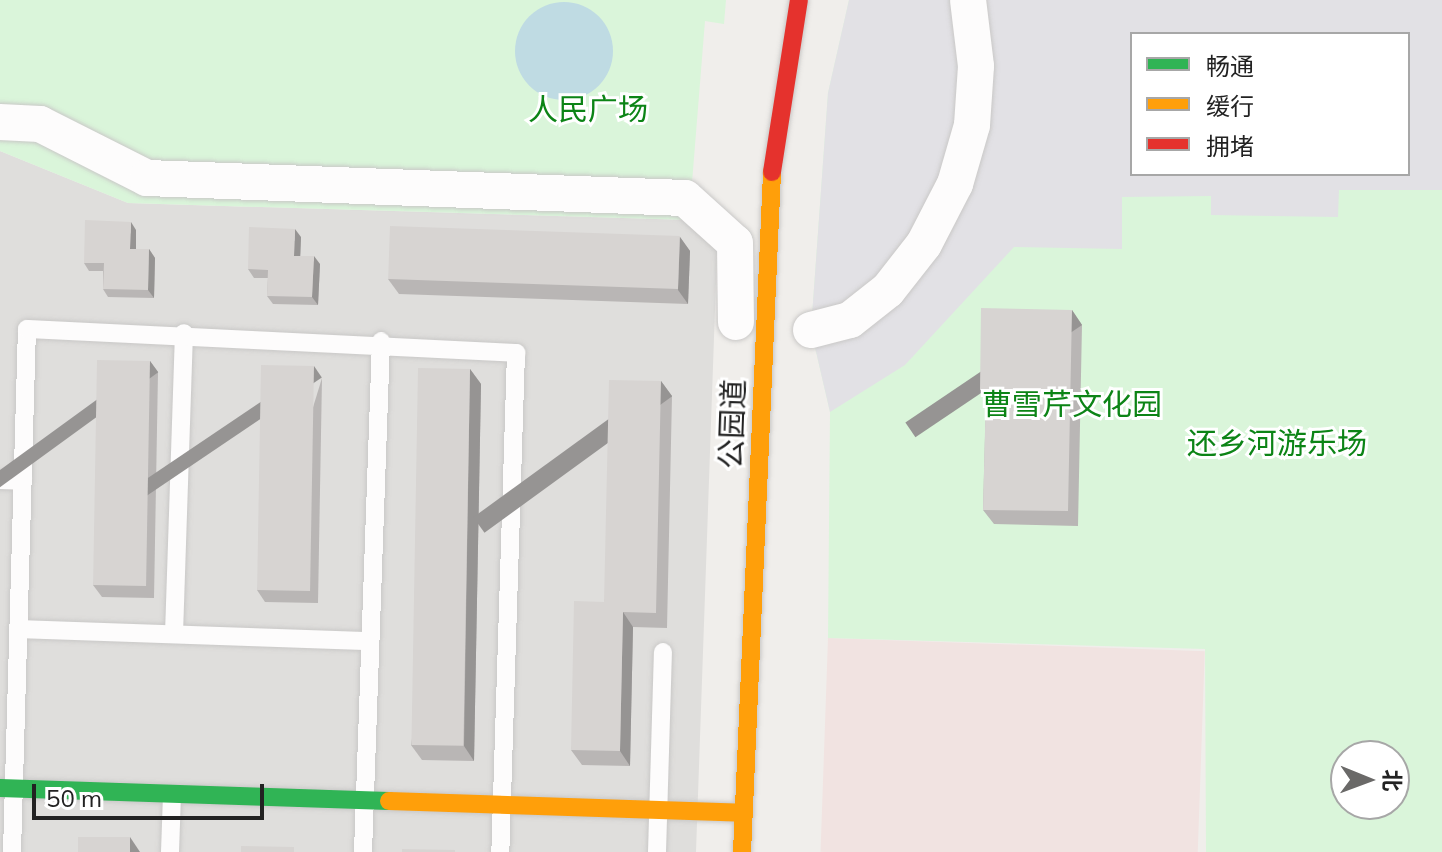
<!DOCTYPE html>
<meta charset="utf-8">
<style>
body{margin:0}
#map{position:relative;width:1442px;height:852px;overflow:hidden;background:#f0eeeb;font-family:Mulish,"Noto Sans SC",sans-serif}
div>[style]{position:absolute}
.residential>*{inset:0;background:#dfdedc}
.commercial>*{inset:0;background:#f1e3e1;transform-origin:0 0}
.park>*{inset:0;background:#daf5da}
.plaza>*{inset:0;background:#e2e1e5}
.water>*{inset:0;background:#bfdbe3}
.round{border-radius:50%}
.roads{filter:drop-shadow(0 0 2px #c9c8c7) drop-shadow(0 0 2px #c9c8c7)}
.lane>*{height:18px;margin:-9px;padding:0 9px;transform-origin:9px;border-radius:9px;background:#fdfcfc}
.street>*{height:36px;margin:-18px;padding:0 18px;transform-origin:18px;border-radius:18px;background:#fdfcfc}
.fast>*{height:18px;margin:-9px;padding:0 9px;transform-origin:9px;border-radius:9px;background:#30b455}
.slow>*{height:18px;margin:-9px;padding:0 9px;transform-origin:9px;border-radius:9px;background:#ff9f0a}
.jam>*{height:18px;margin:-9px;padding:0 9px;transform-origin:9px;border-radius:9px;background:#e5322d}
.wall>*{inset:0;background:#b9b6b5}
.shaded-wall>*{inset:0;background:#969493;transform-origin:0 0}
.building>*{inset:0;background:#d7d4d2;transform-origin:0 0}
span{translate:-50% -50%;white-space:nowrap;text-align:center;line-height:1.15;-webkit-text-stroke:6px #fff;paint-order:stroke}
.park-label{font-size:30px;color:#0c8416}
.street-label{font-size:30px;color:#222}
.legend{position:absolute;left:1130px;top:32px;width:280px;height:144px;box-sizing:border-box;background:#fff;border:2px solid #a7a7a7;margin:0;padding:10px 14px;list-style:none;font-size:24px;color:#222}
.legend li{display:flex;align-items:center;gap:16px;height:40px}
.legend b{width:40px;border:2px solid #a7a7a7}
.north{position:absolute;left:1330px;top:740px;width:80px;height:80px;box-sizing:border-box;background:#fff;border:2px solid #a7a7a7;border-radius:50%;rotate:91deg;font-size:22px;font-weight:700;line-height:32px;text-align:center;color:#222}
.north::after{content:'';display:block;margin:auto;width:28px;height:36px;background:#6a6968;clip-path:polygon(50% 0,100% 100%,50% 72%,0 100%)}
.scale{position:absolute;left:32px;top:784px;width:232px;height:36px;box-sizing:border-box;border:4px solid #222;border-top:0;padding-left:10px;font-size:24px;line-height:28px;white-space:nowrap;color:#222;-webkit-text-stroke:6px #fff;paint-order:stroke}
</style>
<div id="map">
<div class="residential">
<i style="clip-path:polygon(0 151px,128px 203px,689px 220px,717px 252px,696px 852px,0 852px)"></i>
</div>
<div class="commercial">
<i style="left:828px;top:638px;width:377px;height:214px;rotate:2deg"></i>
</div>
<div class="park">
<i style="clip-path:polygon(0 0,726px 0,724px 24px,705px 21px,689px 220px,128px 203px,0 151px)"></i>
<i style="clip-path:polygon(evenodd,849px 0,1442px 0,1442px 852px,1206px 852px,1205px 649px,828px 638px,830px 412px,811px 330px,828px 93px,849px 0,1132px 34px,1408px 34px,1408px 174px,1132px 174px,1132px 34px,849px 0,1346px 756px,1394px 756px,1394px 804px,1346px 804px,1346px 756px)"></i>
</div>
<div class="plaza">
<i style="clip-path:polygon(evenodd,849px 0,1442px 0,1442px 190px,1339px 190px,1338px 217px,1211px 215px,1211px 196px,1122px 197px,1122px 249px,1014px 247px,905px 365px,830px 412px,811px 330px,828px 93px,849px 0,1132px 34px,1408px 34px,1408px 174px,1132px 174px,1132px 34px)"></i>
</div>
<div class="water">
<i class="round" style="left:515px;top:2px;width:98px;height:98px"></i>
</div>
<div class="roads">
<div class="lane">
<i style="left:0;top:480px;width:23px;rotate:2deg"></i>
<i style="left:19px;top:629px;width:351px;rotate:2deg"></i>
<i style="left:174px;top:634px;width:301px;rotate:-88.1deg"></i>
<i style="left:12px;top:852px;width:523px;rotate:-88.36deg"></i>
<i style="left:27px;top:329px;width:490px;rotate:2.8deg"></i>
<i style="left:516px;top:353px;width:499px;rotate:91.8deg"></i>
<i style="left:170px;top:852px;width:56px;rotate:-88deg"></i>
<i style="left:363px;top:852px;width:511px;rotate:-87.98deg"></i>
<i style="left:657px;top:852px;width:200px;rotate:-88.3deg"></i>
</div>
<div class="street">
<i style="left:0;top:122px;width:40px;rotate:2.9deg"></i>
<i style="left:40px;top:124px;width:120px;rotate:26.8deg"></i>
<i style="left:147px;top:178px;width:538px;rotate:2.13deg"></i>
<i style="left:685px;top:198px;width:67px;rotate:42deg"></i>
<i style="left:735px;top:243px;width:79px;rotate:89.3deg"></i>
<i style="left:811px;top:330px;width:40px;rotate:-14.4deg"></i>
<i style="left:850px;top:320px;width:48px;rotate:-38.3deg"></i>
<i style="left:888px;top:290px;width:58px;rotate:-52deg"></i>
<i style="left:924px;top:244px;width:68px;rotate:-62.7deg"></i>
<i style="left:955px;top:184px;width:61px;rotate:-73.9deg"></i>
<i style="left:972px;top:125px;width:59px;rotate:-86.1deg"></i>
<i style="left:976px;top:66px;width:66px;rotate:-96.9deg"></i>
</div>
<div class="fast">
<i style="left:0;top:788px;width:389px;rotate:1.9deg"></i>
</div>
<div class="slow">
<i style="left:389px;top:801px;width:354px;rotate:1.9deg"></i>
<i style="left:742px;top:852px;width:681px;rotate:-87.47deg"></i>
</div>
<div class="jam">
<i style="left:772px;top:172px;width:174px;rotate:-81.1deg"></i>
</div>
</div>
<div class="wall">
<i style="clip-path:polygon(136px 230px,136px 249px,149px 249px,155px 258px,154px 298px,108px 297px,103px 289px,103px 271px,89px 271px,84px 263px)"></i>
<i style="clip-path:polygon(301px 237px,300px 256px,320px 264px,318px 305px,273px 304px,267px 296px,268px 278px,254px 278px,248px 269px)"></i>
<i style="clip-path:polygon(680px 237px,690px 251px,688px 304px,399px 294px,388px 279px)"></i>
<i style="clip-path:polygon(1072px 310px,1082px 325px,1078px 526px,994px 524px,983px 510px,986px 399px,980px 390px)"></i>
<i style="clip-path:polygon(150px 361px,158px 372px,154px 598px,102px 597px,93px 585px)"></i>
<i style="clip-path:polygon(470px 369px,481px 384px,474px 761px,422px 760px,411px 745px)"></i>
<i style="clip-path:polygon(322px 378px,318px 603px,265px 602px,257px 590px)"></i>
<i style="clip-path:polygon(661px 381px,672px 396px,667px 628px,633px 627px,630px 766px,582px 765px,571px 750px,604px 602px)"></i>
</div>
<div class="shaded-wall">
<i style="clip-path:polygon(131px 222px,136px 230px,136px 257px,130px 249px)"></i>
<i style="clip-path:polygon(295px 229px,301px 237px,300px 264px,294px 256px)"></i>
<i style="clip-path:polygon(680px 237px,690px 251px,688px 304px,678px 290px)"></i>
<i style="clip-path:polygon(149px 249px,155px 258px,154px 298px,148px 290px)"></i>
<i style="clip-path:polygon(314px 256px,320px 264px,318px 305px,312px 297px)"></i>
<i style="left:1072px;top:310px;width:18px;height:201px;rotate:56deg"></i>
<i style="left:150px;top:361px;width:14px;height:225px;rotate:54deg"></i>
<i style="left:314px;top:366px;width:14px;height:225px;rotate:56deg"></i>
<i style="clip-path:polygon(470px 369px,481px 384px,474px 761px,464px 746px)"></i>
<i style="left:661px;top:381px;width:19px;height:232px;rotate:54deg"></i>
<i style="clip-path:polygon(623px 612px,633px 627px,630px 766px,620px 751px)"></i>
<i style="clip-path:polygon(130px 837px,140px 852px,130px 852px)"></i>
</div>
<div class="building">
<i style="clip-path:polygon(85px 220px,131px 222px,130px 249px,149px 249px,148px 290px,103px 289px,104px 263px,84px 263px)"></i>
<i style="left:390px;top:226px;width:290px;height:53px;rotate:2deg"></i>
<i style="clip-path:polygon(249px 227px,295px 229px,294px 256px,314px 256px,312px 297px,267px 296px,268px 270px,248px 269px)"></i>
<i style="clip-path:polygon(981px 308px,1072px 310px,1068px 511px,983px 510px,986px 391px,980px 390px)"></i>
<i style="left:97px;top:360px;width:53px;height:225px;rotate:1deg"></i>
<i style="left:261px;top:365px;width:53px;height:225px;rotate:1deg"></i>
<i style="left:418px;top:368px;width:52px;height:377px;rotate:1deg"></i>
<i style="clip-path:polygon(609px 380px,661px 381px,656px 613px,623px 612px,620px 751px,571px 750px,574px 601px,604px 602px)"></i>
<i style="left:78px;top:837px;width:52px;height:15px"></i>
<i style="clip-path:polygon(241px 846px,294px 847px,294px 852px,241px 852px)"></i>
<i style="clip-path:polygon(402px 849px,455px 850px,455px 852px,402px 852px)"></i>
</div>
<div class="park-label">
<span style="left:588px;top:109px">人民广场</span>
<span style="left:1072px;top:404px">曹雪芹文化园</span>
<span style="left:1277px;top:443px">还乡河游乐场</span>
</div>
<div class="street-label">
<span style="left:732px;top:424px;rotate:-88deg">公园道</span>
</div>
<ul class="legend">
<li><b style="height:10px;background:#30b455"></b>畅通</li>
<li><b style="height:10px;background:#ff9f0a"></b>缓行</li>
<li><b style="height:10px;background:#e5322d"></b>拥堵</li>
</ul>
<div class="north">北</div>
<div class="scale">50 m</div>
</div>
